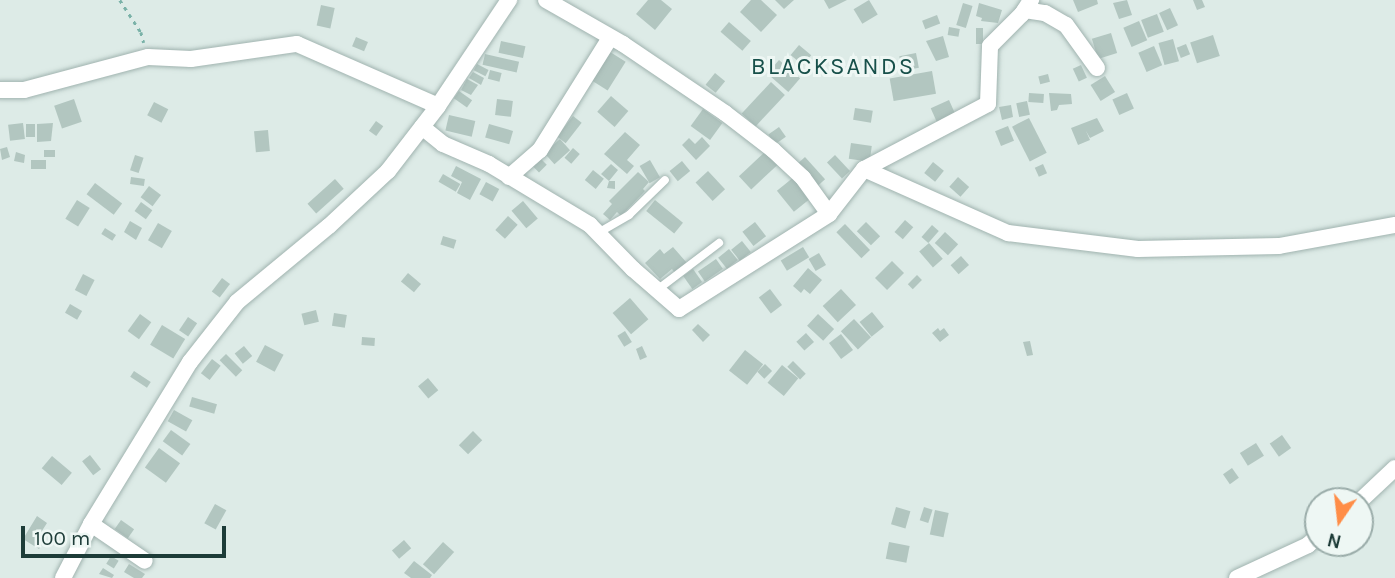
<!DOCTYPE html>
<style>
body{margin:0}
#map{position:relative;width:1395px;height:578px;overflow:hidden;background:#ddebe7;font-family:Karla,sans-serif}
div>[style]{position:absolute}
.building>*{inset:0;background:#b2c6c0;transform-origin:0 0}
.path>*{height:2.5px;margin-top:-1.25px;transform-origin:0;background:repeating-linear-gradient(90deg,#7ab2a8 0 3.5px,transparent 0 8.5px)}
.roads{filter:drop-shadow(0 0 2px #a0b3af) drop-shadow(0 0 2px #a0b3af)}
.service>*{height:8px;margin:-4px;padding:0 4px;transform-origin:4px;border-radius:4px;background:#fff}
.minor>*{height:16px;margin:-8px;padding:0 8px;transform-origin:8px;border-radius:8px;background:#fff}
span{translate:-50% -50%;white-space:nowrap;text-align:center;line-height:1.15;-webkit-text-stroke:6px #eef7f4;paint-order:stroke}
.neighbourhood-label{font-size:24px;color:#17504a;letter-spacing:2px}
.north{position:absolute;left:1304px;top:487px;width:70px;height:70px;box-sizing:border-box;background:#eef7f4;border:2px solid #9aaca9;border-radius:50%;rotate:194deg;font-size:19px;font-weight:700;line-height:28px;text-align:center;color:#1d3c38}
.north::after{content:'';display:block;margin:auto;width:24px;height:32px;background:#ff8d47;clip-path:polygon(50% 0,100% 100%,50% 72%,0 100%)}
.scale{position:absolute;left:21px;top:526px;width:205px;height:32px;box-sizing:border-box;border:4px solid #1d3c38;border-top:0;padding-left:9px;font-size:21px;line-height:24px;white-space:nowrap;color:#1d3c38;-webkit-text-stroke:5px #eef7f4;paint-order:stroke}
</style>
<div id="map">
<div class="building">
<i style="clip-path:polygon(648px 0,661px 0,672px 9px,655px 30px,636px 14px)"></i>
<i style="clip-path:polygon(751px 0,761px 0,777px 15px,761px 32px,740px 12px)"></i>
<i style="clip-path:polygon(775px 0,794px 0,784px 9px)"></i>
<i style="clip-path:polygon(824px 0,847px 0,829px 9px)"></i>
<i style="left:869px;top:0;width:17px;height:18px;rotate:59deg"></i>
<i style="clip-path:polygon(1073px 0,1097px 0,1098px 4px,1078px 12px)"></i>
<i style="clip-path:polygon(1127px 0,1132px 15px,1119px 19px,1113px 3px)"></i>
<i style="clip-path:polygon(1193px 0,1202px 0,1205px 7px,1197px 10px)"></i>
<i style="left:963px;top:3px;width:10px;height:23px;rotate:17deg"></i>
<i style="clip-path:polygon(979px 3px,1002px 10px,998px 23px,981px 21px,982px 18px,976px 16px)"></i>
<i style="left:321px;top:5px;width:14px;height:21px;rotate:12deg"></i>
<i style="left:1170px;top:8px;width:19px;height:12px;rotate:65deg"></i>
<i style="left:1157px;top:14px;width:19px;height:17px;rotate:69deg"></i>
<i style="left:937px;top:15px;width:9px;height:16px;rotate:69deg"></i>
<i style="left:1139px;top:21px;width:21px;height:17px;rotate:67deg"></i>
<i style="left:729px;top:22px;width:29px;height:13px;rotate:41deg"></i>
<i style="left:949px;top:27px;width:11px;height:8px;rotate:10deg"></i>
<i style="left:976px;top:28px;width:7px;height:16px"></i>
<i style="left:1111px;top:33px;width:21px;height:20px;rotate:73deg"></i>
<i style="left:1213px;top:35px;width:22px;height:24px;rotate:72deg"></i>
<i style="clip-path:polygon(943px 36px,949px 57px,936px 61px,926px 41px)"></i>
<i style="left:356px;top:37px;width:13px;height:10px;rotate:23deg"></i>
<i style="left:1173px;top:39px;width:23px;height:15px;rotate:75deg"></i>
<i style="left:501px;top:41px;width:25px;height:12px;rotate:12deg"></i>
<i style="left:1186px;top:44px;width:11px;height:10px;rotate:68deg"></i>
<i style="left:799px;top:45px;width:16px;height:13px;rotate:40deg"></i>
<i style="left:1154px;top:46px;width:21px;height:17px;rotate:67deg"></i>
<i style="left:607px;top:50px;width:22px;height:34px;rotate:32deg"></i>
<i style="left:916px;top:53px;width:15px;height:17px;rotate:79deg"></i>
<i style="left:485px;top:54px;width:35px;height:11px;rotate:13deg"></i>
<i style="left:779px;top:60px;width:28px;height:18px;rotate:41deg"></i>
<i style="left:477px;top:64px;width:13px;height:7px;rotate:27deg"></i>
<i style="left:1081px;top:65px;width:14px;height:9px;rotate:65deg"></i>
<i style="left:490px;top:70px;width:12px;height:9px;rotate:14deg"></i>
<i style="left:932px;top:71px;width:23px;height:43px;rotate:80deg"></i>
<i style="clip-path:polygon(473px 72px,484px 78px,481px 85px,469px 78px)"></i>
<i style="left:715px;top:73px;width:13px;height:15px;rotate:39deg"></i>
<i style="left:1048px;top:74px;width:8px;height:10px;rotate:76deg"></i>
<i style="left:1105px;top:76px;width:19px;height:17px;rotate:58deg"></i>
<i style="clip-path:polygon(467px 79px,478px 85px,471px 95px,461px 90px)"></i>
<i style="left:771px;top:82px;width:19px;height:43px;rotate:43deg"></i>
<i style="left:459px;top:91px;width:16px;height:9px;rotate:35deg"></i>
<i style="left:1029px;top:93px;width:15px;height:9px;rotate:4deg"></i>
<i style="clip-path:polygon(1049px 93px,1071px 94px,1072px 104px,1059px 105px,1057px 110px,1051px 111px)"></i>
<i style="left:1127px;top:93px;width:17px;height:16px;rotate:66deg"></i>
<i style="left:611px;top:96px;width:23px;height:21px;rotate:41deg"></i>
<i style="left:74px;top:99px;width:24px;height:21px;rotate:71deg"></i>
<i style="left:497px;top:99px;width:16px;height:16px;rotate:7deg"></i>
<i style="left:949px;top:100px;width:17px;height:20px;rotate:66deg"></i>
<i style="left:1027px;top:101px;width:14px;height:11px;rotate:78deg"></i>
<i style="left:154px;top:102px;width:16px;height:15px;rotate:27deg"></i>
<i style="clip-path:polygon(1011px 105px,1013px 117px,1002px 120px,999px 107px)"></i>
<i style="left:855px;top:108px;width:18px;height:12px;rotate:9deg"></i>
<i style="left:703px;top:109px;width:24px;height:21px;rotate:36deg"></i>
<i style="left:449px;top:115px;width:27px;height:16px;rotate:13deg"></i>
<i style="left:573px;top:116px;width:11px;height:26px;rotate:38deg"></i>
<i style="left:1029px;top:118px;width:39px;height:19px;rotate:63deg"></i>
<i style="clip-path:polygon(1097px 118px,1104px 131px,1090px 138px,1086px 131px,1090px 140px,1078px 145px,1071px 128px)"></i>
<i style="left:376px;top:121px;width:9px;height:12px;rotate:36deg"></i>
<i style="left:23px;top:123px;width:16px;height:15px;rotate:83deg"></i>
<i style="clip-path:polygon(53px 123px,51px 141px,37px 142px,37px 124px)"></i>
<i style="left:26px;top:124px;width:9px;height:13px"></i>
<i style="left:489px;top:124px;width:25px;height:14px;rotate:16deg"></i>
<i style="left:1008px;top:126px;width:16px;height:14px;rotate:68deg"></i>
<i style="left:779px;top:127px;width:12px;height:13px;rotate:55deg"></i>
<i style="left:268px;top:130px;width:21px;height:14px;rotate:85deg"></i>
<i style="clip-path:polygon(625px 132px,640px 145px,627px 160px,634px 166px,627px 174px,604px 154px)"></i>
<i style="clip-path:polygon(702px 137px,710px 146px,696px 160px,682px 145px,689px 138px,695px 144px)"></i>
<i style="left:560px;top:139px;width:15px;height:21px;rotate:48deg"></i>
<i style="left:851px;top:143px;width:21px;height:16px;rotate:8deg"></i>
<i style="clip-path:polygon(7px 147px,10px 157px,2px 160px,0 149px)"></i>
<i style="left:573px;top:148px;width:9px;height:13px;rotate:41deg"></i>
<i style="left:55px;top:150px;width:7px;height:11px;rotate:90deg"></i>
<i style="left:766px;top:151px;width:18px;height:37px;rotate:47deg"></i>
<i style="clip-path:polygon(16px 152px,25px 155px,24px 163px,14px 161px)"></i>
<i style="left:135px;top:155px;width:9px;height:16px;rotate:18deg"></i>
<i style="left:835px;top:155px;width:22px;height:11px;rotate:47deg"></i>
<i style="left:539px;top:157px;width:11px;height:11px;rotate:45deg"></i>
<i style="left:805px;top:157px;width:30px;height:13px;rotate:48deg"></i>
<i style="left:31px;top:160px;width:15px;height:9px"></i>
<i style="left:650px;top:160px;width:20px;height:12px;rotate:60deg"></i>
<i style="left:682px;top:161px;width:13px;height:16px;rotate:51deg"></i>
<i style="left:933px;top:162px;width:14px;height:14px;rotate:39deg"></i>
<i style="clip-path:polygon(611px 164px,618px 170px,609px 181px,615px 181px,615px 189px,607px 188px,609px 181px,601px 174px)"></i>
<i style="left:1043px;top:164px;width:10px;height:9px;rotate:66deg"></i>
<i style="clip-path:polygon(456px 166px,481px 179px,470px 200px,457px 193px,462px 182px,451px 176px)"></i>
<i style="left:593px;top:170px;width:14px;height:13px;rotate:39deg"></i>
<i style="left:708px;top:171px;width:25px;height:17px;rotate:47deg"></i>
<i style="clip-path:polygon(638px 172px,649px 182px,643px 189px,645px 191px,621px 216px,617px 212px,610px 220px,603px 214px,612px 204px,609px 201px)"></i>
<i style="left:443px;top:174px;width:20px;height:9px;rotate:30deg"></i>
<i style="left:131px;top:177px;width:14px;height:7px;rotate:8deg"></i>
<i style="left:794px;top:177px;width:27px;height:22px;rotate:51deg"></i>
<i style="left:958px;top:177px;width:15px;height:13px;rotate:42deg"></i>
<i style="left:335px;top:179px;width:13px;height:37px;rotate:48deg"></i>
<i style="left:486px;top:182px;width:15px;height:14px;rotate:28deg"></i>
<i style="left:95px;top:183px;width:34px;height:14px;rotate:37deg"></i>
<i style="left:149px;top:186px;width:15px;height:14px;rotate:37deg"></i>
<i style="left:77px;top:200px;width:15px;height:22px;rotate:32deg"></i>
<i style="left:655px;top:200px;width:36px;height:14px;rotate:39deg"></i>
<i style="left:523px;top:201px;width:23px;height:15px;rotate:50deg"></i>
<i style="left:141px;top:202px;width:14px;height:11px;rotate:36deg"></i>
<i style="left:508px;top:216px;width:13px;height:19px;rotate:42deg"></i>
<i style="left:905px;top:220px;width:11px;height:16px;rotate:41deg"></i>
<i style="clip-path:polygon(130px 221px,142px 228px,136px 240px,124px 232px)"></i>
<i style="left:755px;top:222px;width:18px;height:16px;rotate:52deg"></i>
<i style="left:866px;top:222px;width:20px;height:13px;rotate:45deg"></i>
<i style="left:158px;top:223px;width:16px;height:20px;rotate:30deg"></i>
<i style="left:845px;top:224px;width:36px;height:12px;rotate:46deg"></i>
<i style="left:932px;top:225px;width:9px;height:16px;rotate:41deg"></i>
<i style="left:105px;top:228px;width:13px;height:7px;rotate:32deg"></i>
<i style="left:945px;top:232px;width:18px;height:15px;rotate:43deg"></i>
<i style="left:443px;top:236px;width:14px;height:9px;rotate:17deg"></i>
<i style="left:742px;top:241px;width:14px;height:14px;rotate:51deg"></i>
<i style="left:929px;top:243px;width:21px;height:13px;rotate:49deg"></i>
<i style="clip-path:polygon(673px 247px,687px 263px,675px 273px,672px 269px,660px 279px,645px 263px,660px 249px,664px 254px)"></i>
<i style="left:803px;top:247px;width:12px;height:26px;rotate:59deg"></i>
<i style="left:729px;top:249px;width:14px;height:14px;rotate:51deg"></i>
<i style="left:819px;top:253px;width:14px;height:12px;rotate:60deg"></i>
<i style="left:961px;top:256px;width:12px;height:14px;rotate:48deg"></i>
<i style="left:716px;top:259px;width:12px;height:22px;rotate:55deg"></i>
<i style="left:892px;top:261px;width:17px;height:24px;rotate:45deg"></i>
<i style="clip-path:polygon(808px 268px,822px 280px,810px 294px,804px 289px,801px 293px,793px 286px)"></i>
<i style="left:693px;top:269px;width:16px;height:12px;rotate:55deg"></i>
<i style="left:408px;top:273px;width:17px;height:11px;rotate:40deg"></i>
<i style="left:83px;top:274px;width:13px;height:18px;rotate:27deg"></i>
<i style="left:917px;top:275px;width:7px;height:13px;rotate:45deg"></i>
<i style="left:222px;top:278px;width:10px;height:17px;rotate:37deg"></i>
<i style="left:770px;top:289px;width:20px;height:14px;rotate:53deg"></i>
<i style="left:841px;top:289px;width:22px;height:25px;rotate:47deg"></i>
<i style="left:630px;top:298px;width:28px;height:23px;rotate:49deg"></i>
<i style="left:70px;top:304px;width:14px;height:10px;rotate:30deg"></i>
<i style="left:316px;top:310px;width:12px;height:15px;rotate:76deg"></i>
<i style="left:872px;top:312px;width:19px;height:16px;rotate:51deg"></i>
<i style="left:334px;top:313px;width:13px;height:13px;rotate:9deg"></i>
<i style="left:140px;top:314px;width:14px;height:21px;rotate:36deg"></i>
<i style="left:818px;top:314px;width:22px;height:16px;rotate:43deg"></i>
<i style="left:188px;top:317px;width:11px;height:16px;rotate:34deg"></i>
<i style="left:854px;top:319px;width:25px;height:18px;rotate:47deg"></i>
<i style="clip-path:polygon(698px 324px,710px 335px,703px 342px,692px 330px)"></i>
<i style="left:162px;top:325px;width:27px;height:23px;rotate:31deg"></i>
<i style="clip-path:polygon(938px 328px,940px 331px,944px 328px,949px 335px,940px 342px,932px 333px)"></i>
<i style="left:625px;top:331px;width:13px;height:9px;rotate:58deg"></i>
<i style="left:806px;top:333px;width:12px;height:13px;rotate:48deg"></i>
<i style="left:841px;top:334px;width:20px;height:15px;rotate:53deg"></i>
<i style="left:362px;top:337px;width:13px;height:8px;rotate:4deg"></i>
<i style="clip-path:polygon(1030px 341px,1033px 355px,1027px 356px,1023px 342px)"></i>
<i style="left:265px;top:345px;width:21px;height:19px;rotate:28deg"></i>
<i style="left:244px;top:346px;width:13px;height:12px;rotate:51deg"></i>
<i style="clip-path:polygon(642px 346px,647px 357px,640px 360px,636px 349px)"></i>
<i style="left:745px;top:350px;width:23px;height:26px;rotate:38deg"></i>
<i style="left:226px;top:354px;width:23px;height:9px;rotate:45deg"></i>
<i style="left:212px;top:359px;width:11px;height:18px;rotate:38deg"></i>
<i style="left:793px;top:361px;width:18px;height:8px;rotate:45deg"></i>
<i style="left:765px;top:364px;width:10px;height:11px;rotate:45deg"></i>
<i style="left:782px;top:365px;width:21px;height:23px;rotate:39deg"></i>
<i style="left:134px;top:371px;width:20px;height:7px;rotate:33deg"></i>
<i style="left:428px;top:378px;width:16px;height:13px;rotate:50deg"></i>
<i style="left:192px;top:397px;width:26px;height:10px;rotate:16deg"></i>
<i style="left:174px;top:410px;width:21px;height:13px;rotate:29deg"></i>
<i style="left:171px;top:430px;width:24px;height:14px;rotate:36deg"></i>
<i style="left:473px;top:431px;width:13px;height:20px;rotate:45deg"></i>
<i style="left:1282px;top:435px;width:16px;height:15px;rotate:55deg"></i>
<i style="left:1256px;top:443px;width:15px;height:19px;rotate:58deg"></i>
<i style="left:159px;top:448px;width:26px;height:24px;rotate:36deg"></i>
<i style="left:90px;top:455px;width:18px;height:10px;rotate:52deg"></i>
<i style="left:52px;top:456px;width:26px;height:16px;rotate:40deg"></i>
<i style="left:1232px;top:468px;width:12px;height:11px;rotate:55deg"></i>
<i style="left:215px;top:504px;width:13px;height:22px;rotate:29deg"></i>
<i style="left:896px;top:507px;width:15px;height:18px;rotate:16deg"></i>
<i style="left:924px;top:507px;width:9px;height:14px;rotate:18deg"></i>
<i style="left:935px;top:510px;width:14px;height:25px;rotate:12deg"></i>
<i style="clip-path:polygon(37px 516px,47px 523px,40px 534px,46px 538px,39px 549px,23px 539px)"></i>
<i style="left:121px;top:520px;width:16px;height:11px;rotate:35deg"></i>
<i style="left:404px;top:540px;width:11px;height:16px;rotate:49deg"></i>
<i style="left:443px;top:542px;width:15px;height:30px;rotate:42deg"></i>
<i style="left:889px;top:542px;width:21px;height:17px;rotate:11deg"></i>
<i style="left:111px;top:556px;width:9px;height:9px;rotate:32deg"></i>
<i style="clip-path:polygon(414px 561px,432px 575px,430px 578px,411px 578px,404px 573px)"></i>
<i style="clip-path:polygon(129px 564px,145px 574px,142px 578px,134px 578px,124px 572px)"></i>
<i style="clip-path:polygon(103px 568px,114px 575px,112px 578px,99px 574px)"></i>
</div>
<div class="path">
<i style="left:120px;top:0;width:38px;rotate:57deg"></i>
<i style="left:141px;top:32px;width:11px;rotate:75deg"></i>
</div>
<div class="roads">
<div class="service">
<i style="left:598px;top:233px;width:36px;rotate:-30deg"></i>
<i style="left:629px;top:215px;width:50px;rotate:-44.2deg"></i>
<i style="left:657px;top:290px;width:78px;rotate:-37.2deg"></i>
</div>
<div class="minor">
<i style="left:546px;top:0;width:89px;rotate:29.7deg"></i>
<i style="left:623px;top:44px;width:123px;rotate:34.1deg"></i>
<i style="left:725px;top:113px;width:61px;rotate:37.6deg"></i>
<i style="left:773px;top:150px;width:41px;rotate:43deg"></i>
<i style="left:803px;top:178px;width:44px;rotate:54.2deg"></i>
<i style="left:1025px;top:10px;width:20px;rotate:9deg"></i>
<i style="left:1045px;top:13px;width:24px;rotate:30deg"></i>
<i style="left:1066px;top:25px;width:53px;rotate:54.2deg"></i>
<i style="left:0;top:90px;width:24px"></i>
<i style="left:24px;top:90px;width:128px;rotate:-14.9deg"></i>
<i style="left:148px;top:57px;width:43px;rotate:2.7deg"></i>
<i style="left:191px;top:59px;width:107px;rotate:-8.1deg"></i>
<i style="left:297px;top:44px;width:154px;rotate:23.7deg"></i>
<i style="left:422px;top:127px;width:27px;rotate:39deg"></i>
<i style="left:443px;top:144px;width:50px;rotate:23.5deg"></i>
<i style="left:489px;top:164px;width:118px;rotate:31.1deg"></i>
<i style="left:590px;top:225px;width:62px;rotate:45.7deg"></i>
<i style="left:633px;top:269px;width:61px;rotate:41deg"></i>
<i style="left:679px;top:309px;width:178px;rotate:-32.3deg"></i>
<i style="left:829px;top:214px;width:57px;rotate:-52.1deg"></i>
<i style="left:864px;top:169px;width:140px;rotate:-27.7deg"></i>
<i style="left:988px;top:104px;width:58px;rotate:-88deg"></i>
<i style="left:990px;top:46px;width:45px;rotate:-45deg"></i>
<i style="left:1022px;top:14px;width:17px;rotate:-57deg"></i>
<i style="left:864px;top:169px;width:158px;rotate:24deg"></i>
<i style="left:1008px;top:233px;width:131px;rotate:7deg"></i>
<i style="left:1138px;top:249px;width:141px;rotate:-1.2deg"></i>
<i style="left:1279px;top:246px;width:118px;rotate:-10.3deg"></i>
<i style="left:509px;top:177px;width:41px;rotate:-41.1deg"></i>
<i style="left:540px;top:150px;width:132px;rotate:-58deg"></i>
<i style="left:1360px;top:501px;width:48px;rotate:-43.3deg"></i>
<i style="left:91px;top:524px;width:65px;rotate:34.4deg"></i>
<i style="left:63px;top:578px;width:61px;rotate:-62.6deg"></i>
<i style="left:91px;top:524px;width:190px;rotate:-58.6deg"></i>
<i style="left:190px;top:362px;width:76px;rotate:-51.9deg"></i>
<i style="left:237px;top:302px;width:119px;rotate:-39.6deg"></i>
<i style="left:329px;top:226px;width:81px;rotate:-43deg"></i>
<i style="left:388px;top:171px;width:82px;rotate:-52.4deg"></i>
<i style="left:438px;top:106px;width:128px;rotate:-56.2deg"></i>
<i style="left:1237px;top:578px;width:78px;rotate:-24.9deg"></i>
<i style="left:1308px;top:545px;width:13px;rotate:-42deg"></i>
</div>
</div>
<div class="neighbourhood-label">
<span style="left:833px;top:67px">BLACKSANDS</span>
</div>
<div class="north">N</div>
<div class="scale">100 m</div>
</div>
